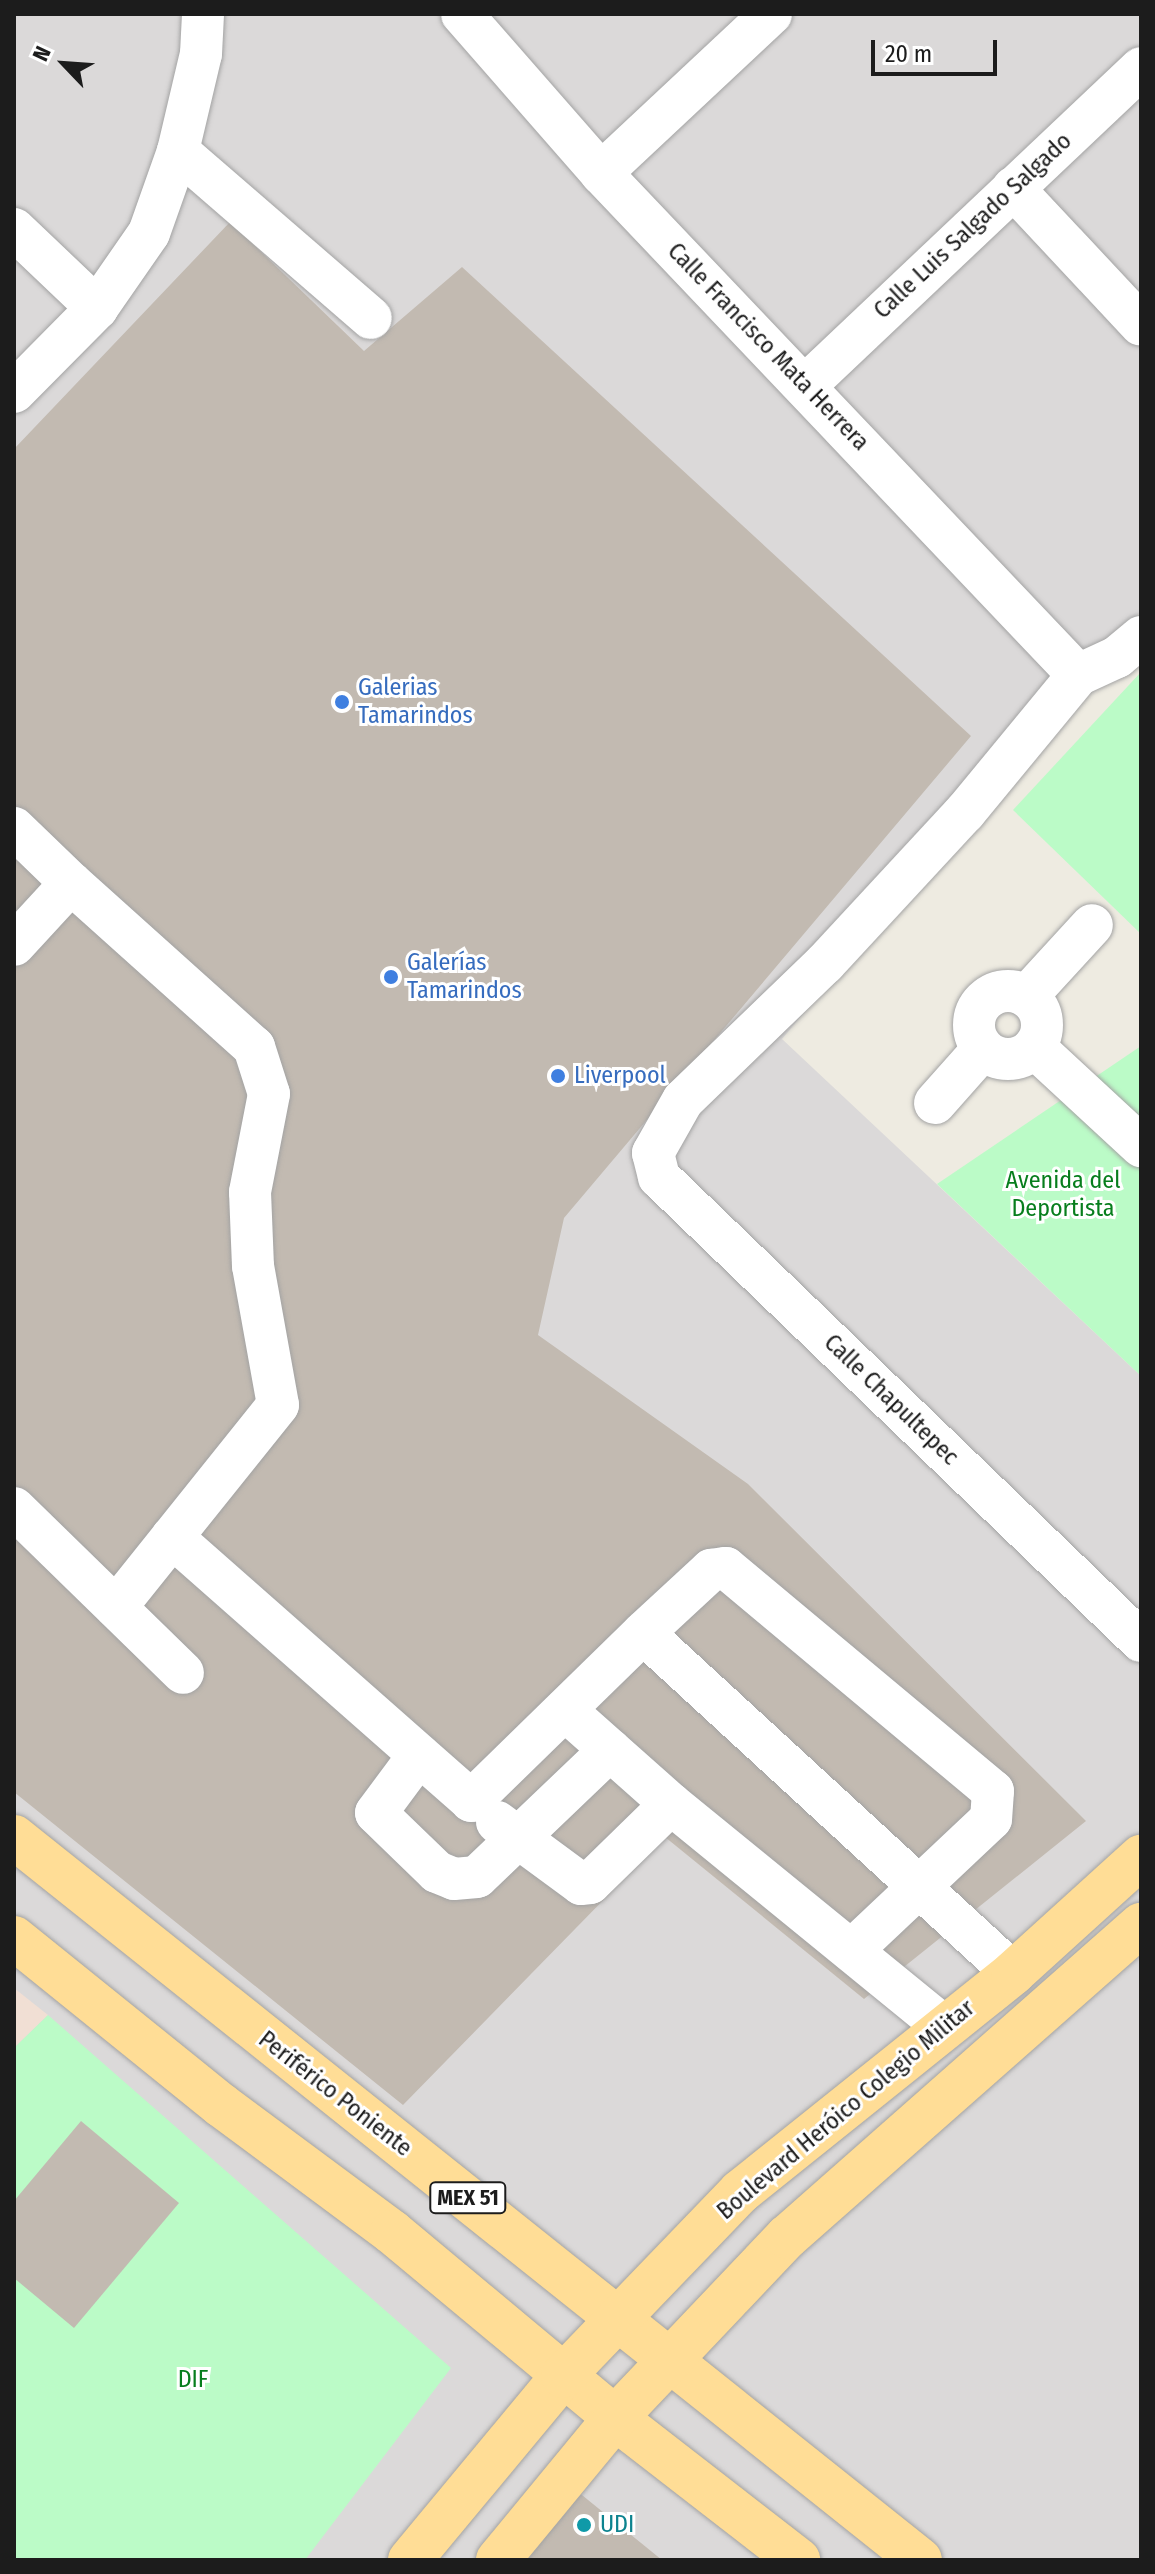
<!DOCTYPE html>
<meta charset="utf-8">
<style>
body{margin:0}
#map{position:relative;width:1155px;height:2574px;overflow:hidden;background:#eeebe1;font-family:"Fira Sans Condensed",sans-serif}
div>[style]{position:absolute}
.residential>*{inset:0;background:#dbd9d9}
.military>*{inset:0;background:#f1dfd4}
.park>*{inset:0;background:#bbfbc7}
.building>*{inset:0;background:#c2bab1}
.roads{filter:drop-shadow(0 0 2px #a3a3a3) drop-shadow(0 0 2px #a3a3a3)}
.minor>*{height:42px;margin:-21px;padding:0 21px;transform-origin:21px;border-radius:21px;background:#fff}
.minor>.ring{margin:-21px;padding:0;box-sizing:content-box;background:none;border:42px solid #fff;border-radius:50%}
.major>*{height:44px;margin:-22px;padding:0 22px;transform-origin:22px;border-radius:22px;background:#ffdd96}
.dots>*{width:22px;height:22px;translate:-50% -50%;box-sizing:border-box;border:4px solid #fff;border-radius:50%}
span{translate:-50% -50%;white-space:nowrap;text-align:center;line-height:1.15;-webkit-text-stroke:6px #fff;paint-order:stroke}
.shield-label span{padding:2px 6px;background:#fff;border:2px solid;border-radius:6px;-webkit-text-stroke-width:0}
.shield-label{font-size:22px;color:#1c1c1c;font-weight:700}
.street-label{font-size:24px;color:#1c1c1c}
.shop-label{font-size:24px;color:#366cbe}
.left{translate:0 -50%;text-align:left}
.park-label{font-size:24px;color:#077e1d}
.culture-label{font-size:24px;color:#0d838f}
.frame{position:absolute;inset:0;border:16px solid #1c1c1c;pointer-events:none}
.north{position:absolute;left:24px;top:24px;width:80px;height:80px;-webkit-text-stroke:6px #fff;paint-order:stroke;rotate:295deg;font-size:22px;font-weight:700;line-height:32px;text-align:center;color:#1c1c1c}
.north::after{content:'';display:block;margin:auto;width:28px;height:36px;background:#1c1c1c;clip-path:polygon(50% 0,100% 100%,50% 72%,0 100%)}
.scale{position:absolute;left:871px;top:40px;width:126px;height:36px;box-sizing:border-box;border:4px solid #1c1c1c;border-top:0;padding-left:10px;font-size:24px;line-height:28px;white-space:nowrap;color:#1c1c1c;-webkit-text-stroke:6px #fff;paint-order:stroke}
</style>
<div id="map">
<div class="residential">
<i style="clip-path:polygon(14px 14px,1141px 14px,1141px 611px,782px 1039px,1141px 1376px,1141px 2560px,14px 2560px)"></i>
</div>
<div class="military">
<i style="clip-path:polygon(14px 1988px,48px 2015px,14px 2048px)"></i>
</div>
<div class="park">
<i style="clip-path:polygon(1141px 672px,1141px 934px,1013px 810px)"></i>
<i style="clip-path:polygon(1141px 1046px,1141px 1376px,937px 1184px)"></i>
<i style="clip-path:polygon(48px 2015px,451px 2368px,305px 2560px,14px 2560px,14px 2048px)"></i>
</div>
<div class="building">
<i style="clip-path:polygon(230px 222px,364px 351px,462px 267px,971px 736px,564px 1218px,538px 1335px,748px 1484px,1086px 1821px,864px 1999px,665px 1837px,403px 2105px,14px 1792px,14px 449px)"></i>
<i style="clip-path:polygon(81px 2121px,179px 2203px,74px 2328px,14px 2278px,14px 2201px)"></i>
<i style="clip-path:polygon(577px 2491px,662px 2560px,521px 2560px)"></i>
</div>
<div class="roads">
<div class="minor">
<i style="left:462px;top:14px;width:211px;rotate:48.8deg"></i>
<i style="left:601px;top:173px;width:692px;rotate:46.46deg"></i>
<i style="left:178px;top:151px;width:255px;rotate:40.9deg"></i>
<i style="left:601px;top:173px;width:233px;rotate:-43.1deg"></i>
<i style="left:1013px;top:188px;width:187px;rotate:46.9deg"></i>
<i style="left:14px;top:229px;width:115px;rotate:43.6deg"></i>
<i style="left:806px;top:385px;width:461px;rotate:-43.4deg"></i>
<i style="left:14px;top:392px;width:118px;rotate:-45.3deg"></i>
<i style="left:97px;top:308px;width:91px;rotate:-55.3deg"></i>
<i style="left:149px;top:233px;width:87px;rotate:-70.5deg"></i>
<i style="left:178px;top:151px;width:100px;rotate:-76.7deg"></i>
<i style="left:201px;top:54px;width:40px;rotate:-87.1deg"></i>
<i style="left:1141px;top:637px;width:31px;rotate:140deg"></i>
<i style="left:1117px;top:657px;width:43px;rotate:155.2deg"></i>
<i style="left:1078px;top:675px;width:178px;rotate:129.5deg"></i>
<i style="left:965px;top:812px;width:206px;rotate:132.8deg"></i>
<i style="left:825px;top:963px;width:197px;rotate:136deg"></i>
<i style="left:683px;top:1100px;width:61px;rotate:119.5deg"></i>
<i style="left:653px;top:1153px;width:25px;rotate:76deg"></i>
<i style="left:659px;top:1177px;width:669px;rotate:43.91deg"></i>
<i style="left:14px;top:828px;width:79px;rotate:44deg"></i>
<i style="left:71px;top:883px;width:84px;rotate:132.6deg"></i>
<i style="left:71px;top:883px;width:246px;rotate:41.9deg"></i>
<i style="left:254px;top:1047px;width:49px;rotate:72.3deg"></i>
<i style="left:269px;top:1094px;width:100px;rotate:101deg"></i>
<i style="left:250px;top:1192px;width:74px;rotate:87.7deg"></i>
<i style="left:253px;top:1266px;width:141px;rotate:79.8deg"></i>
<i style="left:278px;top:1405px;width:259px;rotate:128.7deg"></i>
<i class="ring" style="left:974px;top:991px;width:26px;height:26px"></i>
<i style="left:1027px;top:996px;width:96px;rotate:-47.5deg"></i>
<i style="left:1034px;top:1047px;width:146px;rotate:42.8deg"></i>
<i style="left:935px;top:1103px;width:72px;rotate:-48.4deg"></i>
<i style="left:14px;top:1508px;width:236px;rotate:44.3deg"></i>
<i style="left:172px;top:1537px;width:399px;rotate:41.4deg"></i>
<i style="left:471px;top:1801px;width:240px;rotate:-44.3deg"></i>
<i style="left:643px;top:1633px;width:502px;rotate:42.58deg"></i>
<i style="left:643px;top:1633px;width:93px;rotate:-42.8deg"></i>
<i style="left:711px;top:1570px;width:15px;rotate:-8deg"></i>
<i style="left:726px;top:1568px;width:348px;rotate:39.9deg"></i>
<i style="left:993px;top:1791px;width:28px;rotate:94deg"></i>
<i style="left:991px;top:1819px;width:192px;rotate:136.7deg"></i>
<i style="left:565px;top:1710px;width:142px;rotate:41.6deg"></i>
<i style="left:671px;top:1804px;width:353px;rotate:39.2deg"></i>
<i style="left:419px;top:1755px;width:72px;rotate:126.6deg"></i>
<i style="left:376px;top:1813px;width:85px;rotate:44deg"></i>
<i style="left:437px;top:1872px;width:18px;rotate:22deg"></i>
<i style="left:454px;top:1879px;width:23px;rotate:-5deg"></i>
<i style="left:477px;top:1877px;width:184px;rotate:-43.7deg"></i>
<i style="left:497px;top:1822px;width:104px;rotate:36.4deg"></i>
<i style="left:581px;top:1884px;width:9px;rotate:-6deg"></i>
<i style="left:590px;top:1883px;width:113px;rotate:-44.3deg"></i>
</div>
<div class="major">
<i style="left:14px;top:1837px;width:1159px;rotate:38.59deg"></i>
<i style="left:14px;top:1938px;width:266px;rotate:38.9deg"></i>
<i style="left:221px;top:2105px;width:213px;rotate:36.6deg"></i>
<i style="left:392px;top:2232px;width:290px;rotate:39.8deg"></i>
<i style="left:615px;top:2418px;width:232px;rotate:37.8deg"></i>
<i style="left:410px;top:2560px;width:239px;rotate:-50.3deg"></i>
<i style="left:563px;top:2376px;width:255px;rotate:-46.1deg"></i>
<i style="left:740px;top:2192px;width:350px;rotate:-38.7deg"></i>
<i style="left:1013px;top:1973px;width:173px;rotate:-42.2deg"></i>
<i style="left:498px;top:2560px;width:184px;rotate:-50.5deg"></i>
<i style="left:615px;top:2418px;width:250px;rotate:-46.5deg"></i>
<i style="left:787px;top:2237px;width:472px;rotate:-41.4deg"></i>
</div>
</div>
<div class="dots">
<i style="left:342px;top:702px;background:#3f7fe0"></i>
<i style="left:391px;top:977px;background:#3f7fe0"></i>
<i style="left:558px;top:1076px;background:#3f7fe0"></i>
<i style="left:584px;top:2525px;background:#0f9aa8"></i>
</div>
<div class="shield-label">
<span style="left:468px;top:2198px">MEX 51</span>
</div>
<div class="street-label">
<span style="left:973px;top:226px;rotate:-43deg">Calle Luis Salgado Salgado</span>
<span style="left:768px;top:347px;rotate:46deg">Calle Francisco Mata Herrera</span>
<span style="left:891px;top:1400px;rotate:44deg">Calle Chapultepec</span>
<span style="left:335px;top:2094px;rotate:38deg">Periférico Poniente</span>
<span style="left:846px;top:2110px;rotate:-40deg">Boulevard Heróico Colegio Militar</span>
</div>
<div class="shop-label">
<span class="left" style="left:358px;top:702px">Galerias<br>Tamarindos</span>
<span class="left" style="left:407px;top:977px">Galerías<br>Tamarindos</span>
<span class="left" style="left:574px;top:1076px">Liverpool</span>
</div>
<div class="park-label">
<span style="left:1063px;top:1195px">Avenida del<br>Deportista</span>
<span style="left:193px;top:2380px">DIF</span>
</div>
<div class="culture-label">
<span class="left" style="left:600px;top:2525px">UDI</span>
</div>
<div class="frame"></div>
<div class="north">N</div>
<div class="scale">20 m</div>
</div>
